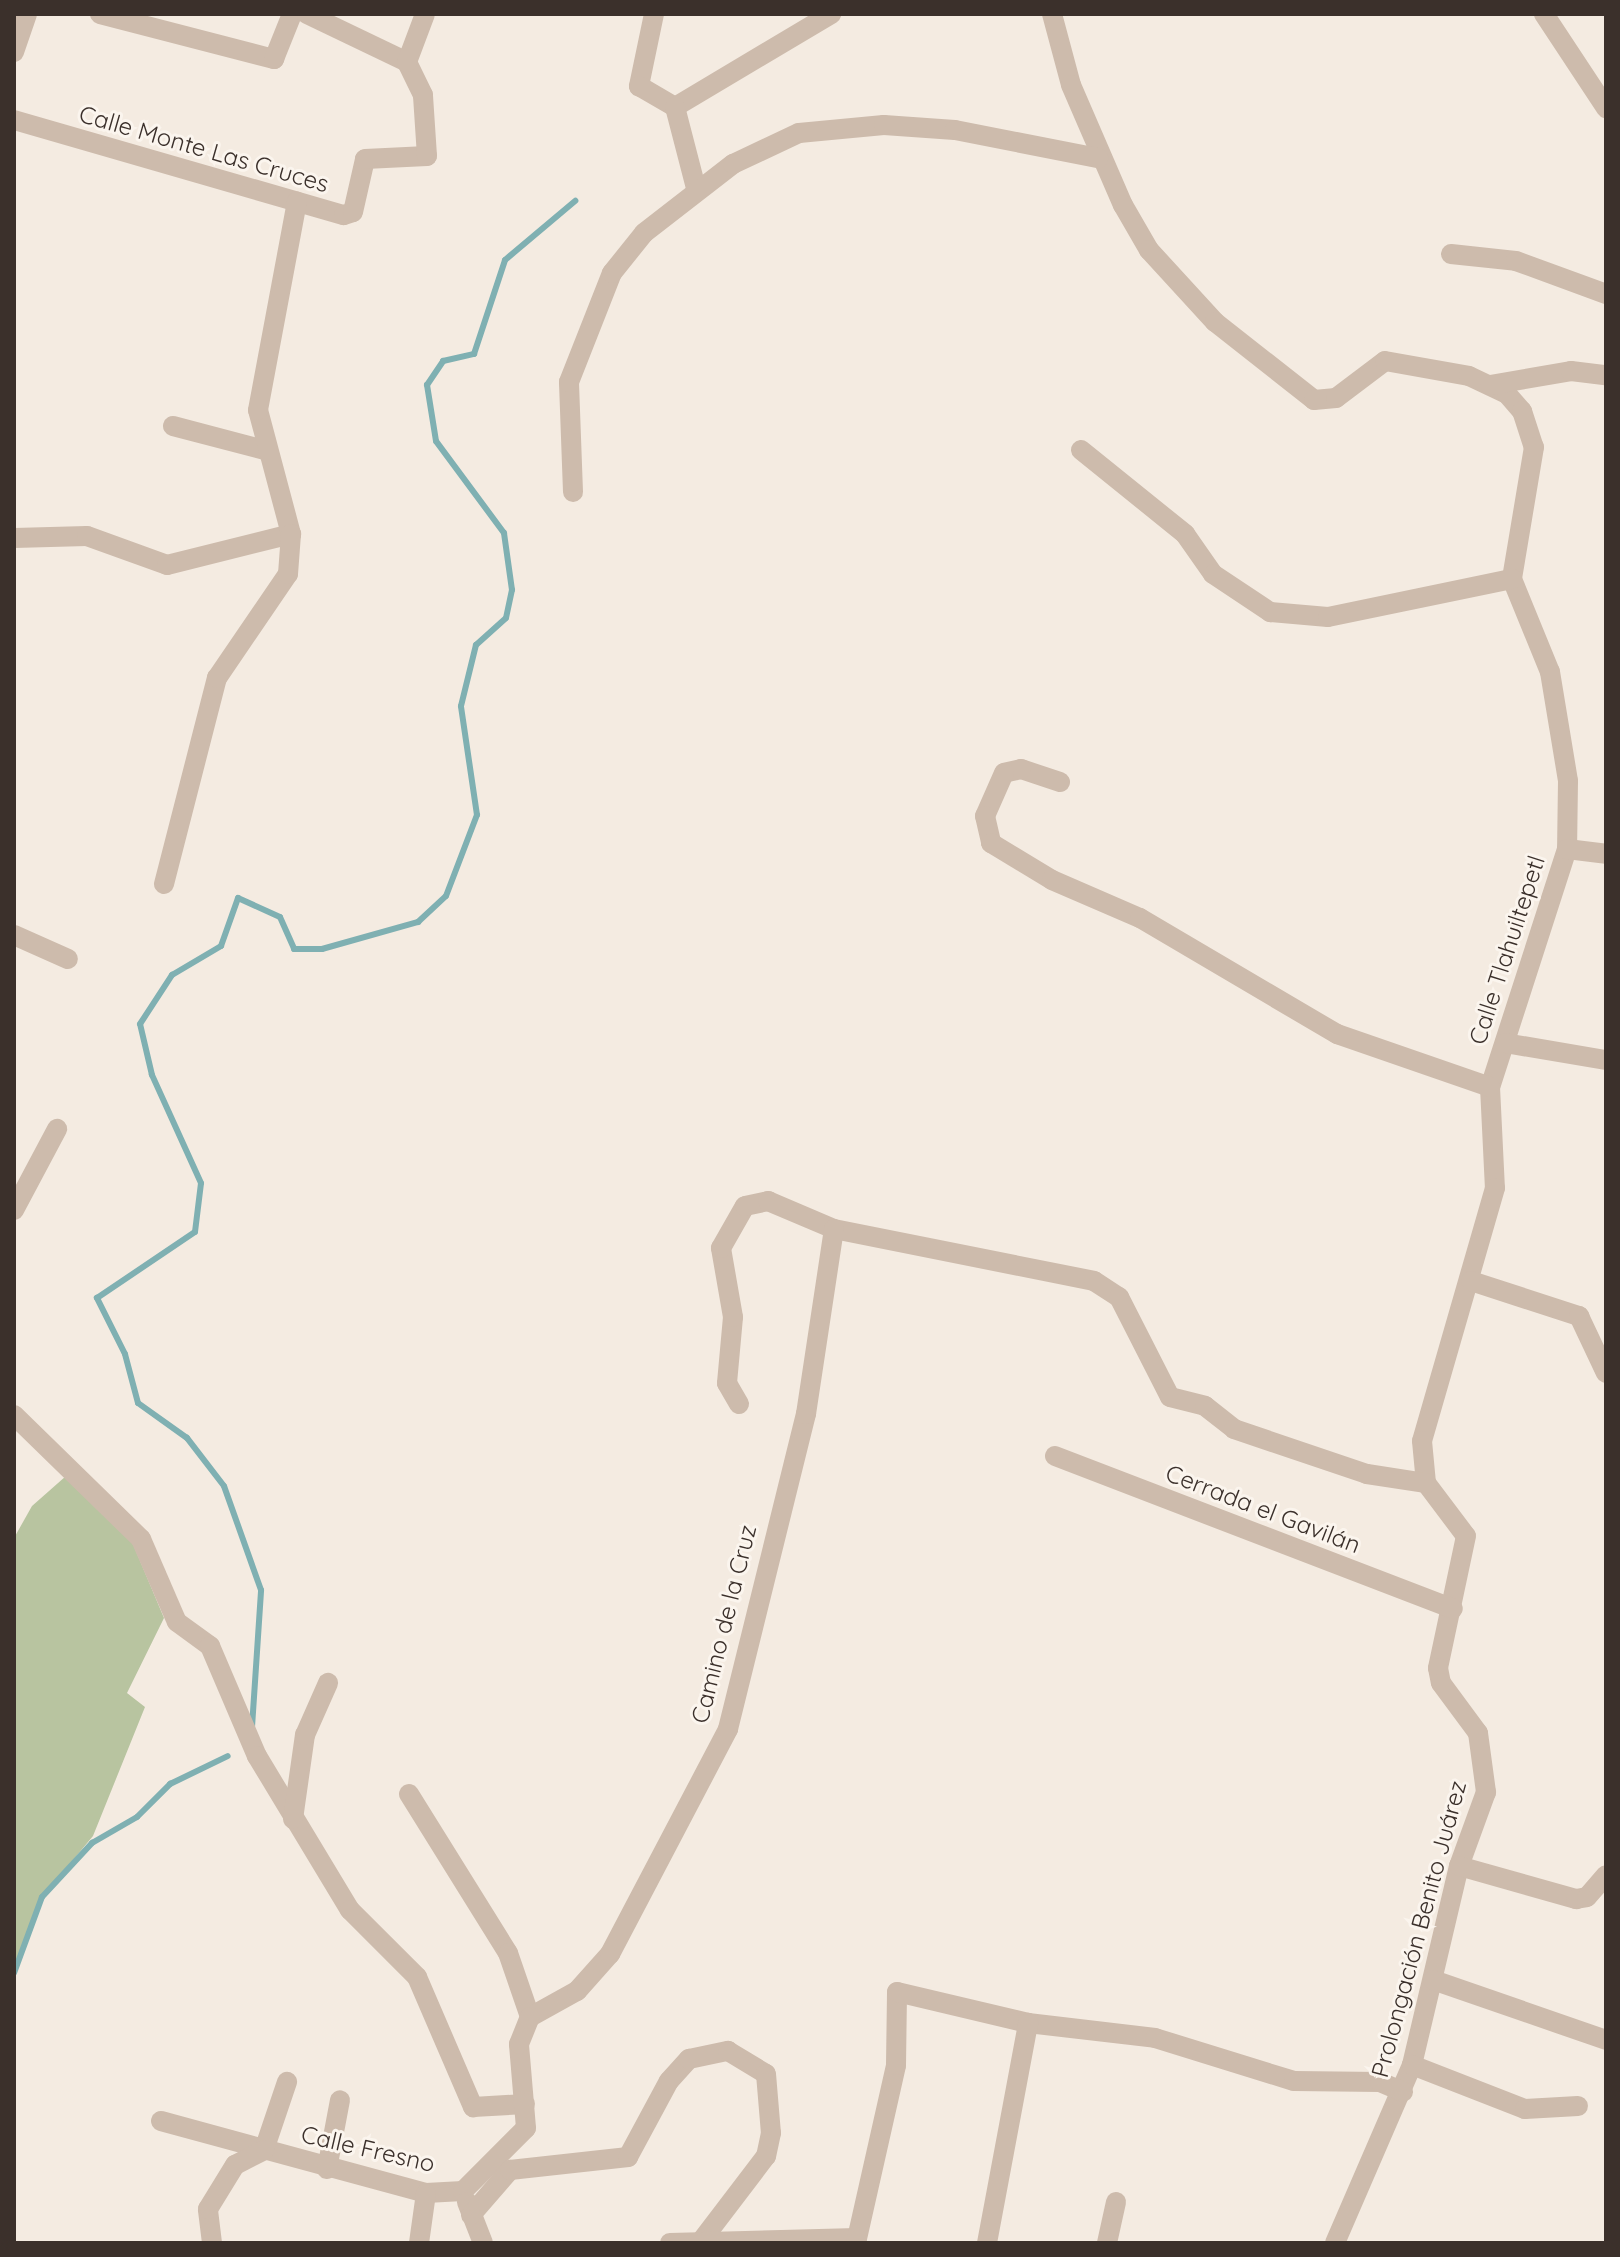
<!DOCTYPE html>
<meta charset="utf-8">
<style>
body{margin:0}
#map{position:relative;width:1620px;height:2257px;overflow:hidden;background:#f4ebe1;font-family:Quicksand,sans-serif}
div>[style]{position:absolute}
.green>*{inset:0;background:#b8c4a0}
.stream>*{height:6px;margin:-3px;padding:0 3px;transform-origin:3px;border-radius:3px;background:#7fb0b2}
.street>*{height:20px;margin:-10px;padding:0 10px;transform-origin:10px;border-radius:10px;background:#cdbbac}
span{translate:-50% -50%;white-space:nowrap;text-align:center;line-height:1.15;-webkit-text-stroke:6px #fbf5ee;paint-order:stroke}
.street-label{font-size:24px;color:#3b302b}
.frame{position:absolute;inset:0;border:16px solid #3b302b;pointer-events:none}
</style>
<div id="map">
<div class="green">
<i style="clip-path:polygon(66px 1476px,133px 1544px,164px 1618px,127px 1693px,145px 1707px,93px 1836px,42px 1897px,14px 1977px,14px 1538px,32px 1506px)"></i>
</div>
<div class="stream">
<i style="left:252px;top:1727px;width:137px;rotate:-86.2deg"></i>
<i style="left:261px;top:1590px;width:110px;rotate:-109.6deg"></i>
<i style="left:224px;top:1486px;width:61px;rotate:-127.6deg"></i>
<i style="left:187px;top:1438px;width:60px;rotate:-144.5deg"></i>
<i style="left:138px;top:1403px;width:51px;rotate:-104.9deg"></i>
<i style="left:125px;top:1354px;width:63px;rotate:-116.6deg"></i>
<i style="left:97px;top:1298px;width:118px;rotate:-34deg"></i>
<i style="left:195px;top:1232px;width:49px;rotate:-83deg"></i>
<i style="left:201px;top:1183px;width:119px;rotate:-114.4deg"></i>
<i style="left:152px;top:1075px;width:52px;rotate:-103.2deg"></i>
<i style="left:140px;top:1024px;width:59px;rotate:-56.9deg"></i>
<i style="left:172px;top:975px;width:57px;rotate:-30.6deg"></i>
<i style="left:221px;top:946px;width:51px;rotate:-70.5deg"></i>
<i style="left:238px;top:898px;width:46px;rotate:24.3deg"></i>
<i style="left:280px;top:917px;width:35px;rotate:66deg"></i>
<i style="left:294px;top:949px;width:28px"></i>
<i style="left:322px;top:949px;width:100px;rotate:-15.7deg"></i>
<i style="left:418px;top:922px;width:38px;rotate:-43deg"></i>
<i style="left:446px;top:896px;width:87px;rotate:-69.1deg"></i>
<i style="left:477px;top:815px;width:110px;rotate:-98.4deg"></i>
<i style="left:461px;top:706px;width:63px;rotate:-76.2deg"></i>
<i style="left:476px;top:645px;width:40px;rotate:-42deg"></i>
<i style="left:506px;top:618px;width:29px;rotate:-78deg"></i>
<i style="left:512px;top:590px;width:58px;rotate:-98deg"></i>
<i style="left:504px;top:533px;width:114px;rotate:-126.5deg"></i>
<i style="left:436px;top:441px;width:57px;rotate:-99.1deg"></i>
<i style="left:427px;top:385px;width:29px;rotate:-56deg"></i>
<i style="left:443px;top:361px;width:32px;rotate:-13deg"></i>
<i style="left:474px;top:354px;width:99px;rotate:-71.7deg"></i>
<i style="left:505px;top:260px;width:92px;rotate:-40.1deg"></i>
<i style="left:14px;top:1973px;width:81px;rotate:-69.8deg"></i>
<i style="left:42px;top:1897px;width:74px;rotate:-47.2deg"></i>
<i style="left:92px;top:1843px;width:52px;rotate:-30deg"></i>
<i style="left:137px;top:1817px;width:47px;rotate:-45deg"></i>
<i style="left:170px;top:1784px;width:64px;rotate:-25.8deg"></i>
</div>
<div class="street">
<i style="left:100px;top:14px;width:180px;rotate:14.5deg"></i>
<i style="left:274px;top:59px;width:48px;rotate:-68.2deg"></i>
<i style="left:307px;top:14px;width:111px;rotate:25.6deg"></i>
<i style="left:654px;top:14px;width:74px;rotate:101.8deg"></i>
<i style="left:639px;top:86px;width:42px;rotate:30.3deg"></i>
<i style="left:1052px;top:14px;width:73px;rotate:75deg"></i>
<i style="left:1071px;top:85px;width:131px;rotate:66.6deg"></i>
<i style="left:1123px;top:205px;width:52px;rotate:60deg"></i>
<i style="left:1149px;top:250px;width:98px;rotate:47.5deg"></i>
<i style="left:1215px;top:322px;width:126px;rotate:38.2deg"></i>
<i style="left:1314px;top:400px;width:22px;rotate:-5deg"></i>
<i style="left:1336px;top:398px;width:61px;rotate:-37.1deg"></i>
<i style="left:1385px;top:361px;width:85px;rotate:10.1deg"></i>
<i style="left:1469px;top:376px;width:42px;rotate:25.3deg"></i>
<i style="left:1507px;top:394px;width:23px;rotate:49deg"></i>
<i style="left:1522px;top:411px;width:38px;rotate:72deg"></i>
<i style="left:1534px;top:447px;width:134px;rotate:99.5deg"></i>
<i style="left:1512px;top:579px;width:100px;rotate:67.8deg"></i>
<i style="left:1550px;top:672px;width:110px;rotate:80.6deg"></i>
<i style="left:1568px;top:781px;width:68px;rotate:90.8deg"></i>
<i style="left:1567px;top:849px;width:250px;rotate:107.9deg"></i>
<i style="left:1490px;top:1087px;width:101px;rotate:87.2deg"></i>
<i style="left:1495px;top:1188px;width:263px;rotate:106.1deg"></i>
<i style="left:1422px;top:1441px;width:42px;rotate:84.6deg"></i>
<i style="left:1426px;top:1483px;width:66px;rotate:53deg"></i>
<i style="left:1466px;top:1536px;width:135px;rotate:102deg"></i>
<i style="left:1438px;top:1668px;width:15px;rotate:79deg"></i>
<i style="left:1441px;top:1683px;width:62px;rotate:53.5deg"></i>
<i style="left:1478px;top:1733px;width:60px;rotate:82.3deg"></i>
<i style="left:1486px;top:1792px;width:79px;rotate:110deg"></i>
<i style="left:1459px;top:1866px;width:204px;rotate:103.3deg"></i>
<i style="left:1412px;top:2065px;width:194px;rotate:113.4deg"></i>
<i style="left:1544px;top:14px;width:113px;rotate:56.6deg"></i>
<i style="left:14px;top:52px;width:40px;rotate:-71.1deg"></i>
<i style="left:675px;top:107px;width:182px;rotate:-30.8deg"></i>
<i style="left:675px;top:107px;width:84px;rotate:75.5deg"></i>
<i style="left:14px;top:120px;width:343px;rotate:16.1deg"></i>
<i style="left:344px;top:215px;width:9px;rotate:-18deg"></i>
<i style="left:353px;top:212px;width:54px;rotate:-77.2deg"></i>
<i style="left:365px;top:159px;width:62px;rotate:-2.8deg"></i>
<i style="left:427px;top:156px;width:61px;rotate:-93.8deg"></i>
<i style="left:423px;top:95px;width:37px;rotate:-116deg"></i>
<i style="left:407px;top:62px;width:51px;rotate:-69.4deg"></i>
<i style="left:1451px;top:254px;width:65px;rotate:6.1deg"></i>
<i style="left:1516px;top:261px;width:96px;rotate:20.1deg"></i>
<i style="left:1490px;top:385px;width:82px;rotate:-9.8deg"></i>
<i style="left:1571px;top:371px;width:35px;rotate:7deg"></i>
<i style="left:173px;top:426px;width:98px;rotate:14.7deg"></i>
<i style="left:1081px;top:450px;width:134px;rotate:38.9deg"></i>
<i style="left:1185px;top:534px;width:49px;rotate:55deg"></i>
<i style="left:1213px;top:574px;width:69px;rotate:33.7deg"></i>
<i style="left:1270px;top:612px;width:58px;rotate:4.9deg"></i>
<i style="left:1328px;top:617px;width:188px;rotate:-11.7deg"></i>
<i style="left:573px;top:492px;width:110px;rotate:-92.1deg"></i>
<i style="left:569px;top:382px;width:117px;rotate:-68.5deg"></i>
<i style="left:612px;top:273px;width:51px;rotate:-51.3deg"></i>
<i style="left:644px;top:233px;width:113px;rotate:-37.8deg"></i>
<i style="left:733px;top:164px;width:73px;rotate:-25.2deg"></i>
<i style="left:799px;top:133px;width:85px;rotate:-5.4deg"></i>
<i style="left:884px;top:125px;width:71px;rotate:4deg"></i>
<i style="left:955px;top:130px;width:146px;rotate:11.1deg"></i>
<i style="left:14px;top:538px;width:73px;rotate:-1.6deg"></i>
<i style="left:87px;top:536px;width:85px;rotate:19.9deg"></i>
<i style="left:167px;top:565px;width:128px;rotate:-14deg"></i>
<i style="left:291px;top:534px;width:128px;rotate:-104.9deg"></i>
<i style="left:258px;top:410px;width:212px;rotate:-79.4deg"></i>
<i style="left:1060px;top:782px;width:41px;rotate:-161.6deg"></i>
<i style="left:1021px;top:769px;width:17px;rotate:167deg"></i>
<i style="left:1004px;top:773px;width:47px;rotate:113.8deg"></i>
<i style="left:985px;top:816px;width:28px;rotate:77deg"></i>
<i style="left:991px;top:843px;width:71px;rotate:31.2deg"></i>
<i style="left:1052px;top:880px;width:96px;rotate:23.4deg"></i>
<i style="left:1140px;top:918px;width:229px;rotate:30.5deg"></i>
<i style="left:1337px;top:1034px;width:162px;rotate:19.1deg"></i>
<i style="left:1567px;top:849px;width:39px;rotate:7deg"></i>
<i style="left:164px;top:884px;width:213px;rotate:-75.6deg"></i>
<i style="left:217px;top:678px;width:126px;rotate:-55.7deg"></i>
<i style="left:288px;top:574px;width:40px;rotate:-85.7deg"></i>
<i style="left:14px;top:935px;width:59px;rotate:24deg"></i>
<i style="left:1505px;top:1043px;width:102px;rotate:9.6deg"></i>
<i style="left:14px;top:1210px;width:92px;rotate:-62deg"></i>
<i style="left:1471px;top:1281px;width:114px;rotate:18deg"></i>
<i style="left:1579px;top:1316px;width:63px;rotate:64.7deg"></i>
<i style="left:739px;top:1404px;width:24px;rotate:-120deg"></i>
<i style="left:727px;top:1383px;width:66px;rotate:-84.8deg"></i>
<i style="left:733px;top:1317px;width:70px;rotate:-99.9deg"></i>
<i style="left:721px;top:1248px;width:48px;rotate:-60.3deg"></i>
<i style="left:745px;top:1206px;width:24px;rotate:-12deg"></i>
<i style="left:768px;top:1201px;width:72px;rotate:23deg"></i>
<i style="left:834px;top:1229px;width:265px;rotate:11.3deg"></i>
<i style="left:1094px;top:1281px;width:30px;rotate:33deg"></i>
<i style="left:1119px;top:1297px;width:112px;rotate:63deg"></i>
<i style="left:1170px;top:1397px;width:36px;rotate:14deg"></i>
<i style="left:1205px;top:1406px;width:37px;rotate:38deg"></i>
<i style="left:1234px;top:1429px;width:140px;rotate:18.7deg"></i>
<i style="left:1367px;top:1474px;width:60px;rotate:8.7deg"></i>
<i style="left:14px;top:1415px;width:177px;rotate:44.3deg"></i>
<i style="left:141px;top:1539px;width:90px;rotate:66.6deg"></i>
<i style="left:177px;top:1622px;width:41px;rotate:36deg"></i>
<i style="left:210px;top:1646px;width:120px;rotate:66.9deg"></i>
<i style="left:257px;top:1756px;width:180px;rotate:58.9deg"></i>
<i style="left:350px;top:1910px;width:95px;rotate:45deg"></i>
<i style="left:417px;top:1977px;width:142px;rotate:66.7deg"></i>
<i style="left:473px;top:2107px;width:52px;rotate:-3.3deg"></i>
<i style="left:1055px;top:1456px;width:426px;rotate:21deg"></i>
<i style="left:409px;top:1794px;width:187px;rotate:58.1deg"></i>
<i style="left:508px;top:1953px;width:68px;rotate:71deg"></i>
<i style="left:293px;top:1819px;width:85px;rotate:-81.9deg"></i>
<i style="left:305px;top:1735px;width:57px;rotate:-66.1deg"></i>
<i style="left:1459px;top:1866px;width:122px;rotate:15.8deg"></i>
<i style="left:1576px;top:1899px;width:11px;rotate:-10deg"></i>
<i style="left:1587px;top:1897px;width:29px;rotate:-49deg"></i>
<i style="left:1433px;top:1980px;width:183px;rotate:19.1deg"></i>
<i style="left:530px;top:2017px;width:54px;rotate:-29deg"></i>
<i style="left:577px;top:1991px;width:50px;rotate:-48.3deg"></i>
<i style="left:610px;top:1954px;width:254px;rotate:-62.3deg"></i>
<i style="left:728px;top:1729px;width:325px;rotate:-76.1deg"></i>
<i style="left:806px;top:1414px;width:187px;rotate:-81.4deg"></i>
<i style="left:1412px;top:2065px;width:121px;rotate:21.3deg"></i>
<i style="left:1525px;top:2109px;width:53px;rotate:-3.2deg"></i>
<i style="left:161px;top:2121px;width:275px;rotate:15.2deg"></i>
<i style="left:426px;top:2193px;width:37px;rotate:-3deg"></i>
<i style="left:463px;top:2191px;width:89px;rotate:-45deg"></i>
<i style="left:526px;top:2128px;width:84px;rotate:-94.8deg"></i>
<i style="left:519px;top:2044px;width:29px;rotate:-68deg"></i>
<i style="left:264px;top:2150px;width:72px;rotate:-71.3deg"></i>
<i style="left:327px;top:2169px;width:70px;rotate:-79.3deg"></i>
<i style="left:467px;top:2202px;width:44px;rotate:68.7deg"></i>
<i style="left:471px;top:2215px;width:60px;rotate:-49.1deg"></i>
<i style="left:510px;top:2170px;width:119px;rotate:-6.3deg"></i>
<i style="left:628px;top:2157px;width:86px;rotate:-61.7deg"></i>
<i style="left:669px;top:2081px;width:30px;rotate:-48deg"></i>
<i style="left:689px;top:2059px;width:40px;rotate:-12deg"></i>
<i style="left:728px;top:2051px;width:44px;rotate:31.2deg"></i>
<i style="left:766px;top:2074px;width:59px;rotate:85.2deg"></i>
<i style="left:771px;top:2133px;width:24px;rotate:102deg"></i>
<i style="left:766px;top:2156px;width:106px;rotate:127.3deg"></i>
<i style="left:212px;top:2243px;width:34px;rotate:-97deg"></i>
<i style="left:208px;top:2209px;width:52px;rotate:-58.5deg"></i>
<i style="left:235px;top:2165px;width:33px;rotate:-27deg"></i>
<i style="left:419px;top:2243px;width:50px;rotate:-82deg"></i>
<i style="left:670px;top:2243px;width:187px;rotate:-1.5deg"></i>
<i style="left:856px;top:2243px;width:182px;rotate:-77.3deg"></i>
<i style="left:896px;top:2065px;width:73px;rotate:-89.2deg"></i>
<i style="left:897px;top:1992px;width:135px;rotate:13.3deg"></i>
<i style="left:1028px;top:2023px;width:128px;rotate:6.7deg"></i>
<i style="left:1155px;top:2038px;width:145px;rotate:17.2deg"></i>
<i style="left:1294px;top:2081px;width:86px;rotate:0.7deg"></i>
<i style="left:1380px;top:2082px;width:25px;rotate:23deg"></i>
<i style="left:987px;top:2243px;width:224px;rotate:-79.4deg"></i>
<i style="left:1107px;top:2243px;width:42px;rotate:-77.6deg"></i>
</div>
<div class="street-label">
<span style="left:204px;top:149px;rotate:16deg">Calle Monte Las Cruces</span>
<span style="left:1507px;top:950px;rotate:-72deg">Calle Tlahuiltepetl</span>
<span style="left:1263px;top:1509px;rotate:21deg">Cerrada el Gavilán</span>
<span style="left:724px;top:1624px;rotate:-76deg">Camino de la Cruz</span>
<span style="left:1419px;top:1929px;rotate:-75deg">Prolongación Benito Juárez</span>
<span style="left:368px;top:2149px;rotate:13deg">Calle Fresno</span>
</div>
<div class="frame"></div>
</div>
